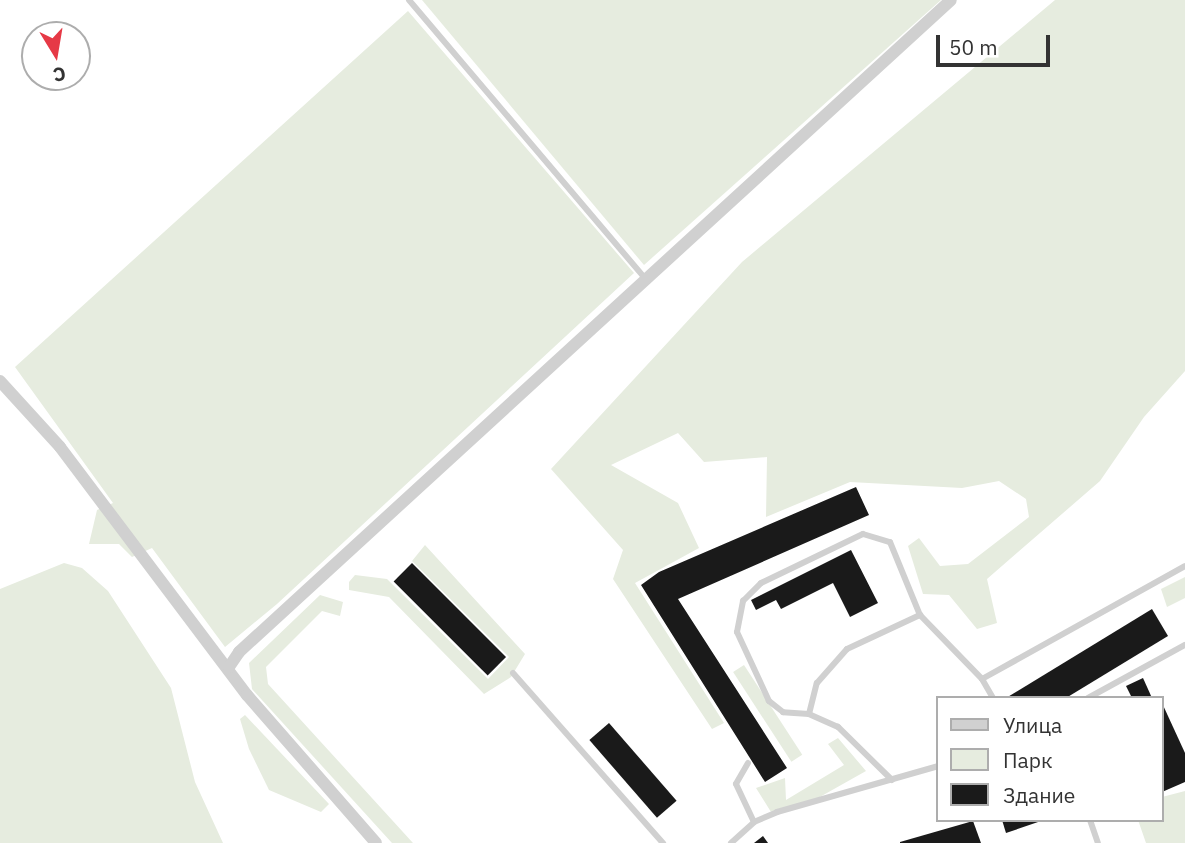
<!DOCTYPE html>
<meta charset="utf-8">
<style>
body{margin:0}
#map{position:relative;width:1185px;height:843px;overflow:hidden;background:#fff;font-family:"IBM Plex Sans",sans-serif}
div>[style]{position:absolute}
.green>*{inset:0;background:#e6ecdf;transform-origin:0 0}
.building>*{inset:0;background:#1a1a1a;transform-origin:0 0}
.service>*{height:6px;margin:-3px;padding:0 3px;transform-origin:3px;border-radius:3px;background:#d0d0d0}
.minor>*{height:12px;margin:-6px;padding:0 6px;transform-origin:6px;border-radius:6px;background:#d0d0d0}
span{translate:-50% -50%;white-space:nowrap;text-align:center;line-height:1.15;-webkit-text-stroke:7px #fff;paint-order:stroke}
.legend{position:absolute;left:936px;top:696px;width:228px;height:126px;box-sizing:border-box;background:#fff;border:2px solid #adadad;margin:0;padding:9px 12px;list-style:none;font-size:21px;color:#333}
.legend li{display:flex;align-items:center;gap:14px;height:35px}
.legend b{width:35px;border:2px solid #adadad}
.north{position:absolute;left:21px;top:21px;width:70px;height:70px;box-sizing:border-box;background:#fff;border:2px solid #adadad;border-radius:50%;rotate:169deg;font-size:19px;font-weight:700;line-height:28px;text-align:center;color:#333}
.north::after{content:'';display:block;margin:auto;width:24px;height:32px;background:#e63946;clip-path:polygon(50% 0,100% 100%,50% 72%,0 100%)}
.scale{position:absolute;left:936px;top:35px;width:114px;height:32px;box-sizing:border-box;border:4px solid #333;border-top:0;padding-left:9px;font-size:21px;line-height:24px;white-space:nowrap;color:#333;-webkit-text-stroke:5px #fff;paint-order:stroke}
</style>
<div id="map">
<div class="green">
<i style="clip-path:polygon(422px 0,941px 0,644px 265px)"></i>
<i style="clip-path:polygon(1055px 0,1185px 0,1185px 371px,1144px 417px,1100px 481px,987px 579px,997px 623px,977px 629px,949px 595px,923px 594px,908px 546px,919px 538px,940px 566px,968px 564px,1029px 517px,1026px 499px,999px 481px,962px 488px,850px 482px,766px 517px,767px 457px,704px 462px,678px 433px,611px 465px,678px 503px,699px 548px,635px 583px,724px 723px,712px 729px,613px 579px,623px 550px,551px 469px,742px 262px)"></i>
<i style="clip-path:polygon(408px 11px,634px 273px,277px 604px,225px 647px,152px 548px,132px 557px,119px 544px,89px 544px,97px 510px,113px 503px,15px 367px)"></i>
<i style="clip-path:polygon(425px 545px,525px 654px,511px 677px,484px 694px,389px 597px,349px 590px,349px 582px,355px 575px,387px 579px,488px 679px,509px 657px,412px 561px)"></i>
<i style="clip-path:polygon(64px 563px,82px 568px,108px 591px,171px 688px,195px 782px,223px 843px,0 843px,0 589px)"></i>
<i style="clip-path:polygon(1185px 577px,1185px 598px,1167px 607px,1161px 589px)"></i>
<i style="clip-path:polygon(320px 595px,343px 602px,340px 616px,322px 611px,266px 667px,268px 684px,413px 843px,392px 843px,252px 689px,249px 663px)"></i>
<i style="left:744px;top:665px;width:107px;height:13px;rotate:57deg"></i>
<i style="clip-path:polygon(245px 715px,329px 804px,321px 812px,269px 790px,249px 749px,240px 719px)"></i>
<i style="clip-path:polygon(838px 738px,866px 771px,818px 798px,771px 812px,756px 788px,785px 778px,786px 800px,844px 765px,828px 744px)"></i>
<i style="clip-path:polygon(1185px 791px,1185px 843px,1146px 843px,1138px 820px,1162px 820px,1162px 797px)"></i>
</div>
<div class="building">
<i style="clip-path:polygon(856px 487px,869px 515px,678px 599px,787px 768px,765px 782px,641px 585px,659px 572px)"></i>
<i style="clip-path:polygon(851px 550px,878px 603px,850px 617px,833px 583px,781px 609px,776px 600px,756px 610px,751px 600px)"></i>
<i style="left:412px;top:563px;width:133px;height:26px;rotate:45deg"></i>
<i style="clip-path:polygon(1152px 609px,1168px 636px,1066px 698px,1006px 698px)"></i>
<i style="clip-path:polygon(1143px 678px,1152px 698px,1132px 698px,1126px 686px)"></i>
<i style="clip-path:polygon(1162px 703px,1185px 753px,1185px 782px,1162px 792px)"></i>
<i style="left:609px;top:723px;width:103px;height:26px;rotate:49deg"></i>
<i style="clip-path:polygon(1002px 820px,1041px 820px,1041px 821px,1006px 833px)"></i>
<i style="clip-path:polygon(973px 821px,981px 843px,900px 843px,900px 842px)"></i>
<i style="clip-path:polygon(763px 836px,768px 843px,754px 843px)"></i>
</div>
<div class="service">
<i style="left:409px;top:0;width:365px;rotate:49.7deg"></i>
<i style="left:513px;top:673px;width:227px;rotate:48.6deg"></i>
<i style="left:993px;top:698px;width:22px;rotate:-120deg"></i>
<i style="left:982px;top:679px;width:232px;rotate:-29.1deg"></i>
<i style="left:1088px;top:698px;width:111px;rotate:-28.7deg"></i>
<i style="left:809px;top:714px;width:32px;rotate:-76deg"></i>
<i style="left:817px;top:683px;width:45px;rotate:-48.6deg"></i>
<i style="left:847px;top:649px;width:81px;rotate:-25deg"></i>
<i style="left:748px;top:763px;width:24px;rotate:120deg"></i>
<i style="left:736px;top:784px;width:42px;rotate:64.7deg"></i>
<i style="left:892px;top:780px;width:76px;rotate:-135.5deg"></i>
<i style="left:838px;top:727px;width:32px;rotate:-156deg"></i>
<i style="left:809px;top:714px;width:26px;rotate:-176deg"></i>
<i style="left:783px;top:712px;width:18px;rotate:-142deg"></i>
<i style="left:769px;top:701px;width:76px;rotate:-114.9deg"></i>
<i style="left:737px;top:632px;width:32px;rotate:-79deg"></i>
<i style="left:743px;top:601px;width:25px;rotate:-45deg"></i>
<i style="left:761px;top:583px;width:113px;rotate:-25.7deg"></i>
<i style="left:863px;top:534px;width:28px;rotate:17deg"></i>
<i style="left:890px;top:542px;width:79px;rotate:67.7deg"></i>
<i style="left:920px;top:615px;width:89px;rotate:45.9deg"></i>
<i style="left:1090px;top:820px;width:24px;rotate:71deg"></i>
<i style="left:731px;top:843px;width:31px;rotate:-42deg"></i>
<i style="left:754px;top:822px;width:25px;rotate:-23deg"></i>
<i style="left:777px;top:812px;width:167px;rotate:-15.9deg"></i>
</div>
<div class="minor">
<i style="left:0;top:381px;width:89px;rotate:47.7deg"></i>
<i style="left:60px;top:447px;width:311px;rotate:53deg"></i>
<i style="left:247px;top:695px;width:196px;rotate:48.9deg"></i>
<i style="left:229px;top:667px;width:18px;rotate:-56deg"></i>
<i style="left:239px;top:652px;width:965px;rotate:-42.48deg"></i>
</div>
<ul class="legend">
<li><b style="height:9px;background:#d0d0d0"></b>Улица</li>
<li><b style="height:19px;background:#e6ecdf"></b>Парк</li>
<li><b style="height:19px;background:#1a1a1a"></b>Здание</li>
</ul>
<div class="north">С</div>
<div class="scale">50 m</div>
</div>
